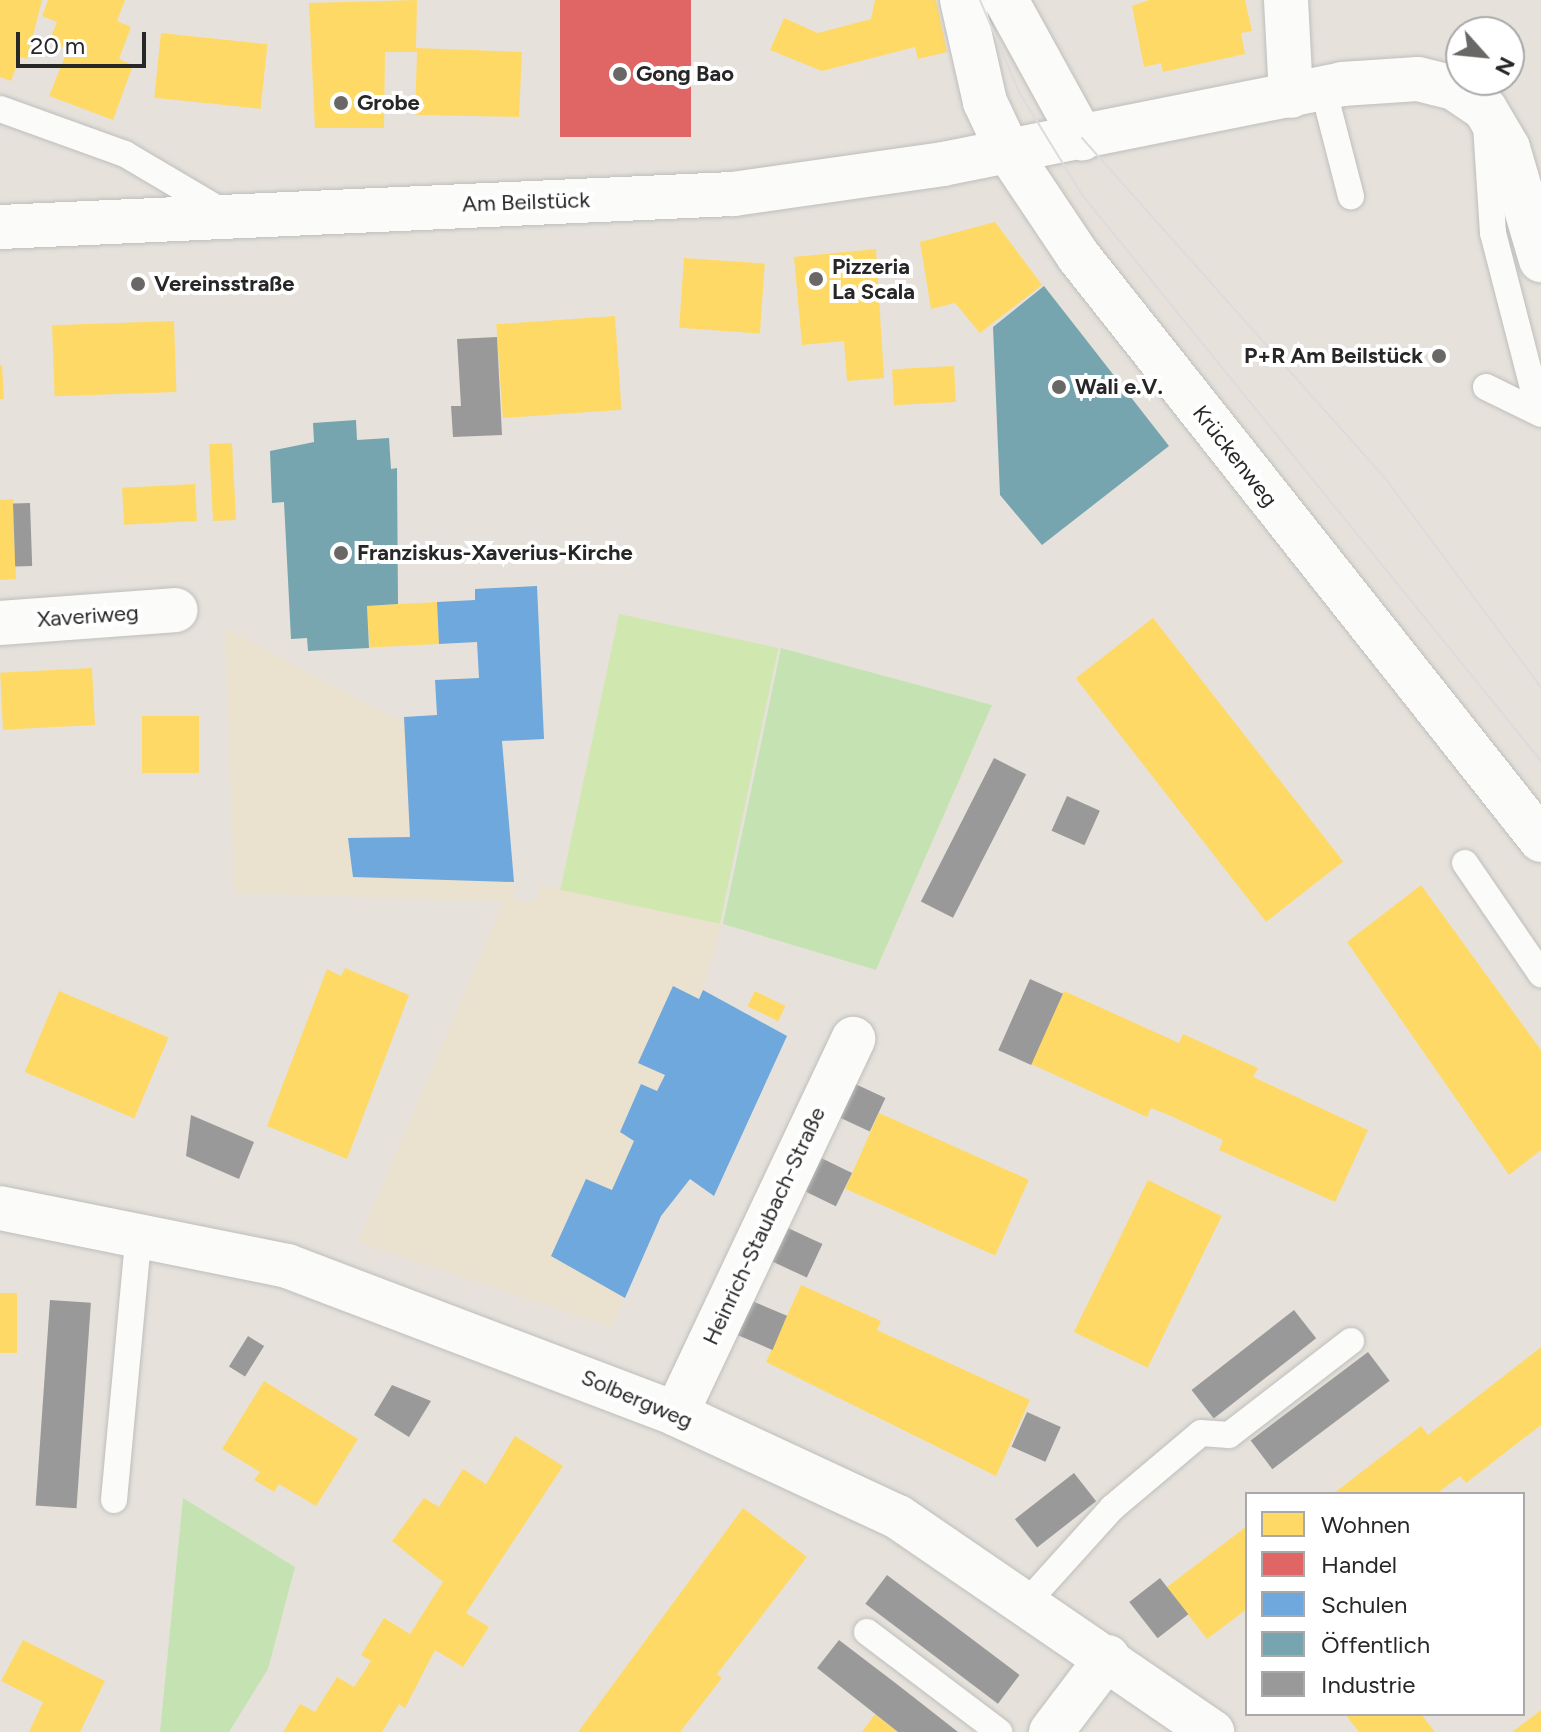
<!DOCTYPE html>
<meta charset="utf-8">
<style>
body{margin:0}
#map{position:relative;width:1541px;height:1732px;overflow:hidden;background:#e6e2db;font-family:Figtree,sans-serif}
div>[style]{position:absolute}
.education>*{inset:0;background:#eae1cf}
.green>*{inset:0;background:#c5e3b2}
.pitch>*{inset:0;background:#d1e7b0;transform-origin:0 0}
.homes>*{inset:0;background:#ffd966;transform-origin:0 0}
.shops>*{inset:0;background:#e06666;transform-origin:0 0}
.schools>*{inset:0;background:#6fa8dc}
.public>*{inset:0;background:#76a5af}
.industry>*{inset:0;background:#999;transform-origin:0 0}
.roads{filter:drop-shadow(0 0 2px #bfbebd) drop-shadow(0 0 2px #bfbebd)}
.lane>*{height:26px;margin:-13px;padding:0 13px;transform-origin:13px;border-radius:13px;background:#fbfbfa}
.street>*{height:44px;margin:-22px;padding:0 22px;transform-origin:22px;border-radius:22px;background:#fbfbfa}
.secondary>*{height:44px;margin:-22px;padding:0 22px;transform-origin:22px;border-radius:22px;background:#fbfbfa}
.tram>*{height:2px;margin:-1px;padding:0 1px;transform-origin:1px;border-radius:1px;background:#dcdbdd}
.dots>*{width:22px;height:22px;translate:-50% -50%;box-sizing:border-box;border:4px solid #fff;border-radius:50%}
span{translate:-50% -50%;white-space:nowrap;text-align:center;line-height:1.15;-webkit-text-stroke:8px #fff;paint-order:stroke}
.poi-label{font-size:22px;color:#272727;font-weight:700}
.left{translate:0 -50%;text-align:left}
.right{translate:-100% -50%;text-align:right}
.street-label{font-size:22px;color:#272727}
.legend{position:absolute;left:1245px;top:1492px;width:280px;height:224px;box-sizing:border-box;background:#fff;border:2px solid #a9a9a9;margin:0;padding:10px 14px;list-style:none;font-size:24px;color:#272727}
.legend li{display:flex;align-items:center;gap:16px;height:40px}
.legend b{width:40px;border:2px solid #a9a9a9}
.north{position:absolute;left:1445px;top:16px;width:80px;height:80px;box-sizing:border-box;background:#fff;border:2px solid #a9a9a9;border-radius:50%;rotate:117deg;font-size:22px;font-weight:700;line-height:32px;text-align:center;color:#272727}
.north::after{content:'';display:block;margin:auto;width:28px;height:36px;background:#6a6866;clip-path:polygon(50% 0,100% 100%,50% 72%,0 100%)}
.scale{position:absolute;left:16px;top:32px;width:130px;height:36px;box-sizing:border-box;border:4px solid #272727;border-top:0;padding-left:10px;font-size:24px;line-height:28px;white-space:nowrap;color:#272727;-webkit-text-stroke:6px #fff;paint-order:stroke}
</style>
<div id="map">
<div class="education">
<i style="clip-path:polygon(537px 586px,544px 739px,502px 741px,515px 901px,536px 902px,541px 885px,722px 923px,703px 990px,787px 1036px,714px 1196px,690px 1180px,661px 1216px,612px 1327px,358px 1242px,504px 901px,234px 893px,225px 628px,393px 718px,437px 715px,480px 704px,475px 589px)"></i>
</div>
<div class="green">
<i style="clip-path:polygon(781px 648px,992px 705px,876px 970px,723px 924px)"></i>
<i style="clip-path:polygon(183px 1498px,295px 1567px,268px 1669px,229px 1732px,160px 1732px)"></i>
</div>
<div class="pitch">
<i style="left:619px;top:614px;width:163px;height:282px;rotate:12deg"></i>
</div>
<div class="homes">
<i style="clip-path:polygon(0 0,42px 0,27px 59px,20px 57px,11px 81px,0 77px)"></i>
<i style="clip-path:polygon(48px 0,125px 0,117px 21px,131px 27px,119px 59px,133px 65px,113px 120px,49px 96px,68px 49px,49px 42px,57px 22px,42px 16px)"></i>
<i style="clip-path:polygon(417px 0,416px 48px,522px 52px,519px 117px,415px 115px,417px 52px,385px 52px,384px 128px,315px 128px,309px 3px)"></i>
<i style="clip-path:polygon(875px 0,936px 0,947px 52px,918px 59px,915px 47px,822px 71px,770px 50px,784px 18px,818px 33px,871px 19px)"></i>
<i style="clip-path:polygon(1149px 0,1245px 0,1252px 31px,1241px 33px,1245px 54px,1163px 72px,1161px 63px,1144px 67px,1132px 6px)"></i>
<i style="left:161px;top:33px;width:107px;height:65px;rotate:6deg"></i>
<i style="clip-path:polygon(995px 222px,1042px 285px,980px 333px,955px 303px,931px 309px,920px 242px)"></i>
<i style="clip-path:polygon(876px 249px,884px 378px,847px 381px,844px 341px,802px 345px,794px 257px)"></i>
<i style="left:684px;top:258px;width:81px;height:70px;rotate:4deg"></i>
<i style="left:615px;top:316px;width:94px;height:119px;rotate:86deg"></i>
<i style="left:174px;top:321px;width:71px;height:122px;rotate:88deg"></i>
<i style="clip-path:polygon(0 365px,2px 365px,4px 399px,0 399px)"></i>
<i style="left:954px;top:366px;width:36px;height:62px;rotate:87deg"></i>
<i style="left:232px;top:443px;width:77px;height:23px;rotate:87deg"></i>
<i style="left:195px;top:484px;width:37px;height:73px;rotate:87deg"></i>
<i style="clip-path:polygon(13px 499px,16px 579px,0 580px,0 500px)"></i>
<i style="left:437px;top:602px;width:42px;height:70px;rotate:87deg"></i>
<i style="left:1153px;top:618px;width:309px;height:98px;rotate:52deg"></i>
<i style="left:92px;top:668px;width:57px;height:92px;rotate:87deg"></i>
<i style="left:142px;top:716px;width:57px;height:57px"></i>
<i style="clip-path:polygon(1421px 885px,1541px 1050px,1541px 1150px,1509px 1175px,1347px 942px)"></i>
<i style="clip-path:polygon(345px 968px,409px 995px,347px 1159px,267px 1126px,327px 969px,341px 976px)"></i>
<i style="left:59px;top:991px;width:119px;height:88px;rotate:23deg"></i>
<i style="left:755px;top:991px;width:34px;height:17px;rotate:26deg"></i>
<i style="clip-path:polygon(1064px 991px,1179px 1043px,1183px 1034px,1258px 1068px,1253px 1077px,1368px 1130px,1335px 1202px,1219px 1150px,1223px 1140px,1171px 1116px,1151px 1108px,1147px 1117px,1031px 1064px)"></i>
<i style="left:879px;top:1113px;width:164px;height:83px;rotate:24deg"></i>
<i style="left:1148px;top:1180px;width:82px;height:169px;rotate:26deg"></i>
<i style="clip-path:polygon(801px 1285px,881px 1321px,877px 1330px,1030px 1400px,996px 1476px,766px 1362px)"></i>
<i style="left:0;top:1293px;width:17px;height:60px"></i>
<i style="clip-path:polygon(1541px 1347px,1541px 1425px,1466px 1483px,1460px 1476px,1436px 1494px,1333px 1494px,1421px 1426px,1428px 1435px)"></i>
<i style="clip-path:polygon(264px 1381px,358px 1439px,316px 1506px,279px 1484px,274px 1492px,254px 1480px,260px 1472px,222px 1449px)"></i>
<i style="clip-path:polygon(515px 1436px,563px 1466px,466px 1613px,489px 1627px,463px 1667px,435px 1650px,405px 1708px,399px 1704px,382px 1732px,283px 1732px,300px 1704px,315px 1712px,337px 1677px,354px 1687px,371px 1661px,361px 1655px,384px 1618px,410px 1634px,443px 1582px,392px 1541px,424px 1498px,439px 1507px,463px 1469px,486px 1484px)"></i>
<i style="clip-path:polygon(743px 1508px,807px 1557px,717px 1674px,722px 1678px,680px 1732px,578px 1732px)"></i>
<i style="clip-path:polygon(1247px 1526px,1247px 1609px,1207px 1639px,1167px 1587px)"></i>
<i style="clip-path:polygon(23px 1640px,105px 1681px,80px 1732px,29px 1732px,43px 1702px,1px 1681px)"></i>
<i style="clip-path:polygon(1541px 1710px,1541px 1732px,1512px 1732px)"></i>
<i style="clip-path:polygon(875px 1714px,890px 1726px,898px 1732px,862px 1732px)"></i>
<i style="clip-path:polygon(1345px 1714px,1421px 1714px,1435px 1732px,1359px 1732px)"></i>
</div>
<div class="shops">
<i style="left:560px;top:0;width:131px;height:137px"></i>
</div>
<div class="schools">
<i style="clip-path:polygon(537px 586px,544px 739px,502px 741px,514px 882px,353px 877px,348px 838px,410px 837px,404px 717px,437px 715px,435px 680px,479px 678px,477px 642px,439px 644px,437px 602px,475px 600px,475px 589px)"></i>
<i style="clip-path:polygon(673px 986px,699px 999px,703px 990px,787px 1036px,714px 1196px,690px 1179px,661px 1216px,625px 1298px,551px 1256px,586px 1179px,612px 1190px,634px 1141px,620px 1132px,641px 1084px,657px 1091px,665px 1075px,638px 1063px)"></i>
</div>
<div class="public">
<i style="clip-path:polygon(1044px 286px,1169px 446px,1042px 545px,1000px 495px,993px 327px)"></i>
<i style="clip-path:polygon(356px 420px,357px 440px,389px 438px,391px 469px,397px 468px,398px 604px,367px 606px,369px 648px,308px 651px,307px 638px,291px 639px,284px 502px,272px 503px,270px 451px,314px 442px,313px 423px)"></i>
</div>
<div class="industry">
<i style="clip-path:polygon(497px 337px,502px 435px,453px 437px,451px 406px,461px 406px,457px 339px)"></i>
<i style="left:30px;top:503px;width:63px;height:17px;rotate:88deg"></i>
<i style="left:994px;top:758px;width:36px;height:161px;rotate:27deg"></i>
<i style="left:1067px;top:796px;width:36px;height:38px;rotate:24deg"></i>
<i style="left:1030px;top:979px;width:36px;height:78px;rotate:24deg"></i>
<i style="left:851px;top:1082px;width:38px;height:37px;rotate:25deg"></i>
<i style="clip-path:polygon(191px 1115px,254px 1142px,239px 1179px,186px 1156px)"></i>
<i style="left:817px;top:1156px;width:39px;height:37px;rotate:26deg"></i>
<i style="left:788px;top:1228px;width:38px;height:37px;rotate:25deg"></i>
<i style="left:50px;top:1300px;width:41px;height:206px;rotate:4deg"></i>
<i style="left:752px;top:1301px;width:38px;height:37px;rotate:23deg"></i>
<i style="left:1294px;top:1310px;width:36px;height:130px;rotate:52deg"></i>
<i style="left:248px;top:1336px;width:19px;height:36px;rotate:32deg"></i>
<i style="left:1368px;top:1352px;width:36px;height:147px;rotate:53deg"></i>
<i style="clip-path:polygon(392px 1385px,431px 1401px,409px 1437px,374px 1415px)"></i>
<i style="left:1027px;top:1412px;width:37px;height:38px;rotate:24deg"></i>
<i style="left:1074px;top:1473px;width:36px;height:75px;rotate:52deg"></i>
<i style="left:887px;top:1575px;width:166px;height:36px;rotate:37deg"></i>
<i style="left:1160px;top:1578px;width:46px;height:39px;rotate:52deg"></i>
<i style="clip-path:polygon(839px 1640px,898px 1685px,958px 1732px,898px 1732px,817px 1668px)"></i>
</div>
<div class="roads">
<div class="lane">
<i style="left:1323px;top:88px;width:112px;rotate:75.5deg"></i>
<i style="left:0;top:109px;width:133px;rotate:19.8deg"></i>
<i style="left:125px;top:154px;width:120px;rotate:30.6deg"></i>
<i style="left:1486px;top:125px;width:108px;rotate:86.3deg"></i>
<i style="left:1493px;top:233px;width:184px;rotate:75.5deg"></i>
<i style="left:1486px;top:387px;width:61px;rotate:26.1deg"></i>
<i style="left:1465px;top:863px;width:135px;rotate:55.6deg"></i>
<i style="left:114px;top:1500px;width:268px;rotate:-84.7deg"></i>
<i style="left:1029px;top:1600px;width:124px;rotate:-47.9deg"></i>
<i style="left:1112px;top:1508px;width:116px;rotate:-40.1deg"></i>
<i style="left:1201px;top:1433px;width:28px;rotate:4deg"></i>
<i style="left:1229px;top:1435px;width:154px;rotate:-37.6deg"></i>
<i style="left:867px;top:1632px;width:166px;rotate:37.1deg"></i>
</div>
<div class="street">
<i style="left:962px;top:0;width:105px;rotate:77.3deg"></i>
<i style="left:985px;top:102px;width:54px;rotate:64.9deg"></i>
<i style="left:1006px;top:0;width:158px;rotate:61.2deg"></i>
<i style="left:1286px;top:0;width:96px;rotate:87deg"></i>
<i style="left:0;top:623px;width:176px;rotate:-4.2deg"></i>
<i style="left:0;top:1208px;width:293px;rotate:11.4deg"></i>
<i style="left:287px;top:1266px;width:416px;rotate:20.8deg"></i>
<i style="left:676px;top:1414px;width:245px;rotate:24.9deg"></i>
<i style="left:898px;top:1517px;width:381px;rotate:34.4deg"></i>
<i style="left:676px;top:1414px;width:415px;rotate:-64.7deg"></i>
<i style="left:1051px;top:1732px;width:94px;rotate:-52.8deg"></i>
</div>
<div class="secondary">
<i style="left:1008px;top:151px;width:128px;rotate:56.2deg"></i>
<i style="left:1079px;top:257px;width:744px;rotate:51.6deg"></i>
<i style="left:0;top:227px;width:734px;rotate:-2.58deg"></i>
<i style="left:733px;top:194px;width:212px;rotate:-8.1deg"></i>
<i style="left:943px;top:164px;width:407px;rotate:-11.3deg"></i>
<i style="left:1342px;top:84px;width:76px;rotate:-3.8deg"></i>
<i style="left:1418px;top:79px;width:37px;rotate:14deg"></i>
<i style="left:1454px;top:88px;width:37px;rotate:34deg"></i>
<i style="left:1485px;top:109px;width:45px;rotate:59.5deg"></i>
<i style="left:1508px;top:148px;width:117px;rotate:73.6deg"></i>
</div>
</div>
<div class="tram">
<i style="left:980px;top:0;width:100px;rotate:67deg"></i>
<i style="left:1019px;top:92px;width:122px;rotate:58.4deg"></i>
<i style="left:1083px;top:196px;width:727px;rotate:50.97deg"></i>
<i style="left:1082px;top:138px;width:455px;rotate:48.3deg"></i>
<i style="left:1385px;top:478px;width:261px;rotate:53.3deg"></i>
</div>
<div class="dots">
<i style="left:620px;top:74px;background:#6a6866"></i>
<i style="left:341px;top:103px;background:#6a6866"></i>
<i style="left:816px;top:279px;background:#6a6866"></i>
<i style="left:138px;top:284px;background:#6a6866"></i>
<i style="left:1439px;top:356px;background:#6a6866"></i>
<i style="left:1059px;top:387px;background:#6a6866"></i>
<i style="left:341px;top:553px;background:#6a6866"></i>
</div>
<div class="poi-label">
<span class="left" style="left:636px;top:74px">Gong Bao</span>
<span class="left" style="left:357px;top:103px">Grobe</span>
<span class="left" style="left:832px;top:279px">Pizzeria<br>La Scala</span>
<span class="left" style="left:154px;top:284px">Vereinsstraße</span>
<span class="right" style="left:1423px;top:356px">P+R Am Beilstück</span>
<span class="left" style="left:1075px;top:387px">Wali e.V.</span>
<span class="left" style="left:357px;top:553px">Franziskus-Xaverius-Kirche</span>
</div>
<div class="street-label">
<span style="left:526px;top:202px;rotate:-2deg">Am Beilstück</span>
<span style="left:1235px;top:456px;rotate:52deg">Krückenweg</span>
<span style="left:88px;top:616px;rotate:-4deg">Xaveriweg</span>
<span style="left:764px;top:1226px;rotate:-65deg">Heinrich-Staubach-Straße</span>
<span style="left:637px;top:1399px;rotate:23deg">Solbergweg</span>
</div>
<ul class="legend">
<li><b style="height:22px;background:#ffd966"></b>Wohnen</li>
<li><b style="height:22px;background:#e06666"></b>Handel</li>
<li><b style="height:22px;background:#6fa8dc"></b>Schulen</li>
<li><b style="height:22px;background:#76a5af"></b>Öffentlich</li>
<li><b style="height:22px;background:#999"></b>Industrie</li>
</ul>
<div class="north">N</div>
<div class="scale">20 m</div>
</div>
